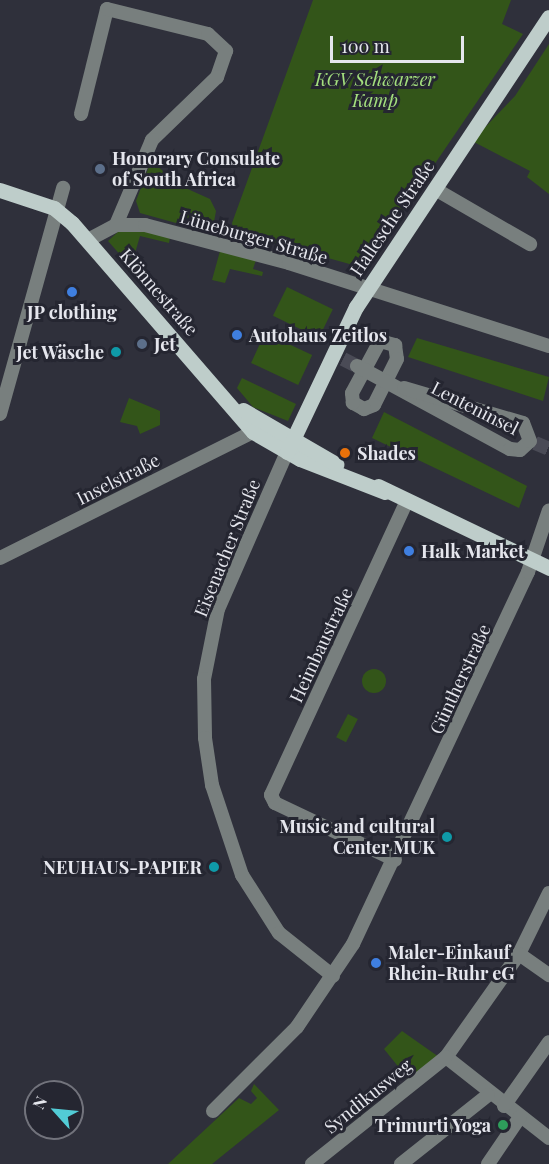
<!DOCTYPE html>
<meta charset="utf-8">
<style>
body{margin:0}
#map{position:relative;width:549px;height:1164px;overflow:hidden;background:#2f303b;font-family:"Playfair Display",serif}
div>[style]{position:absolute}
.green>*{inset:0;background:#335519;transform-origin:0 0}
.round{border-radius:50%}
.minor-tunnel>*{height:14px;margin-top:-7px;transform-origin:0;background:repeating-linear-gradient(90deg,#4a4b56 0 14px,transparent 0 21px)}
.minor>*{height:14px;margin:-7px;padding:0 7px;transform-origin:7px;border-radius:7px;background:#787f7e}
.major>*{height:15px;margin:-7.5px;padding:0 7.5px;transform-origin:7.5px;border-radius:7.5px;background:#becdca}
.dots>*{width:16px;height:16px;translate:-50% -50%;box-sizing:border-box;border:3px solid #252631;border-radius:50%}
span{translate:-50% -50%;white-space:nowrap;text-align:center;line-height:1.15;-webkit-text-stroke:6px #252631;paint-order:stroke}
.park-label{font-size:18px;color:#a4e07e;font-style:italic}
.poi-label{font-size:18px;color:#e5e6ed;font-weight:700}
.left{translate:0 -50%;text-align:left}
.right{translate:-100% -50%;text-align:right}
.street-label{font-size:18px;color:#e5e6ed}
.north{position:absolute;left:24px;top:1080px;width:60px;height:60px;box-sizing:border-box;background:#252631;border:2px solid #72737c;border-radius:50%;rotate:297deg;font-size:16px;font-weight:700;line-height:24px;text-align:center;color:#e5e6ed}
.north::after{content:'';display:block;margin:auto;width:21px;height:27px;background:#52ccd6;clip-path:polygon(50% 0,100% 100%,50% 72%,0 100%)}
.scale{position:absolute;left:330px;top:36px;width:134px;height:27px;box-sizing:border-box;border:3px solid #e5e6ed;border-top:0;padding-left:8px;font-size:18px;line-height:21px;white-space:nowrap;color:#e5e6ed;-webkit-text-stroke:4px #252631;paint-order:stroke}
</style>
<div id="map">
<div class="green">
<i style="clip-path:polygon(313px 0,511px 0,502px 24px,523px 34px,364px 268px,234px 232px,232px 223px)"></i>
<i style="clip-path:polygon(549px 44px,549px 194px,527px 177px,530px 171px,472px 141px,515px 96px)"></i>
<i style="clip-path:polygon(151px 161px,181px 186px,210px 199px,216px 211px,212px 233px,140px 213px,136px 201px)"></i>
<i style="clip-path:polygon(136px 228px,170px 237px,169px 243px,140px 236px,131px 267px,108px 241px,119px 231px)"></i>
<i style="clip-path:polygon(220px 251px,256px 260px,253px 269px,263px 272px,262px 276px,230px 269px,225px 283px,212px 280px)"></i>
<i style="left:287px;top:287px;width:51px;height:32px;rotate:26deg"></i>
<i style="left:265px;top:333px;width:52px;height:33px;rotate:25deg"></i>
<i style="clip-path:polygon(417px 338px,549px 377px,543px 401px,408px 357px)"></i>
<i style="clip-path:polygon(242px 378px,296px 404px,288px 421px,253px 407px,237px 388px)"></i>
<i style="clip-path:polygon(129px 398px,160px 411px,160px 425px,140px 434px,137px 426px,120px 422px)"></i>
<i style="clip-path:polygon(384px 412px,527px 486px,519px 508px,372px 438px)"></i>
<i class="round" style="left:362px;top:669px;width:24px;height:24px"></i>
<i style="left:348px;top:714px;width:11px;height:26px;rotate:27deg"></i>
<i style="clip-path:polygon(402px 1031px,439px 1057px,409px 1080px,384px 1049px)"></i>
<i style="clip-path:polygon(254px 1084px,279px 1110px,212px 1164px,168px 1164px,239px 1098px,251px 1104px,257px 1098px,251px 1091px)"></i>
</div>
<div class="minor-tunnel">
<i style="left:343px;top:359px;width:16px;rotate:27deg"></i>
<i style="left:535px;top:443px;width:15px;rotate:23deg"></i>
</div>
<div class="minor">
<i style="left:81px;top:114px;width:108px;rotate:-76.1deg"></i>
<i style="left:107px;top:9px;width:104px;rotate:13.9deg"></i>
<i style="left:208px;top:34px;width:25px;rotate:43deg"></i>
<i style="left:226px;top:51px;width:28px;rotate:109deg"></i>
<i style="left:217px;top:77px;width:91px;rotate:135.9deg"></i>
<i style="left:152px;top:140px;width:92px;rotate:113deg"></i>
<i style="left:435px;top:189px;width:110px;rotate:30.1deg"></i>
<i style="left:88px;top:240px;width:32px;rotate:-28deg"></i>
<i style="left:116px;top:225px;width:29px"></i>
<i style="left:145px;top:225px;width:149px;rotate:14.8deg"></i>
<i style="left:289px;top:263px;width:273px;rotate:17.7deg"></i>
<i style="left:380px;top:341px;width:16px;rotate:15deg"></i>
<i style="left:395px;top:345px;width:14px;rotate:82deg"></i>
<i style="left:397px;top:359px;width:51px;rotate:116.6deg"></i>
<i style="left:374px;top:405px;width:11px;rotate:158deg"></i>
<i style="left:364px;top:409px;width:13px;rotate:-151deg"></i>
<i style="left:353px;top:403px;width:10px;rotate:-96deg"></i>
<i style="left:352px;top:393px;width:59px;rotate:-61.7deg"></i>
<i style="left:357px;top:366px;width:174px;rotate:28.5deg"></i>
<i style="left:510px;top:449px;width:10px;rotate:6deg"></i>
<i style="left:520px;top:450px;width:13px;rotate:-42deg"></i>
<i style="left:530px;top:441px;width:19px;rotate:-111deg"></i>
<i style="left:523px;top:423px;width:124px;rotate:-163.6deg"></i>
<i style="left:0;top:414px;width:235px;rotate:-74.4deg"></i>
<i style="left:287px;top:452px;width:171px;rotate:113.7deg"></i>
<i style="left:218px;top:609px;width:71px;rotate:101.3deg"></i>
<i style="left:204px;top:679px;width:59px;rotate:89deg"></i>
<i style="left:205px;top:738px;width:48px;rotate:81.5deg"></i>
<i style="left:212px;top:785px;width:95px;rotate:71.6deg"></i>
<i style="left:242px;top:875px;width:69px;rotate:57.5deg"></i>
<i style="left:279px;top:933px;width:69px;rotate:38.5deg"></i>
<i style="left:0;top:558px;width:283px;rotate:-26.5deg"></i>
<i style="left:395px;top:860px;width:133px;rotate:-154.6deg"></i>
<i style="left:275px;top:803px;width:9px;rotate:-117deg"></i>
<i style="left:271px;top:795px;width:324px;rotate:-65.2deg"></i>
<i style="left:549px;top:893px;width:68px;rotate:116.2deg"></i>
<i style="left:519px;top:954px;width:126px;rotate:125.3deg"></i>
<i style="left:446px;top:1057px;width:131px;rotate:38.2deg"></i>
<i style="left:519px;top:954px;width:37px;rotate:35deg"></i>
<i style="left:504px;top:1106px;width:78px;rotate:-54.9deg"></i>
<i style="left:213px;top:1111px;width:119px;rotate:-45deg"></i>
<i style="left:297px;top:1027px;width:100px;rotate:-56deg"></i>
<i style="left:353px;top:944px;width:411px;rotate:-64.8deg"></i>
<i style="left:528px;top:572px;width:65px;rotate:-71.3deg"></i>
<i style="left:312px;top:1164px;width:171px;rotate:-38.6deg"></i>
<i style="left:401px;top:1164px;width:111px;rotate:-38.4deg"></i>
<i style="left:488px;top:1164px;width:57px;rotate:-55.8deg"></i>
</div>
<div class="major">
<i style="left:0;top:190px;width:57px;rotate:18.4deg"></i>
<i style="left:54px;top:208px;width:23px;rotate:40deg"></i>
<i style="left:72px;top:223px;width:276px;rotate:49.1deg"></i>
<i style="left:253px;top:432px;width:54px;rotate:29.9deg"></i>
<i style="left:300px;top:459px;width:91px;rotate:21.2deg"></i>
<i style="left:243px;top:410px;width:108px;rotate:30.1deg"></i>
<i style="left:287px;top:452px;width:161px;rotate:-64.6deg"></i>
<i style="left:356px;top:307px;width:348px;rotate:-56.4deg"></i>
<i style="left:378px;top:486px;width:190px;rotate:25.6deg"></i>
</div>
<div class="dots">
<i style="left:100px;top:169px;background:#5c6f8a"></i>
<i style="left:72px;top:292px;background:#3f7fe0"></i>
<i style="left:237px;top:335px;background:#3f7fe0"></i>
<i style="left:142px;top:344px;background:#5c6f8a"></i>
<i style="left:116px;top:352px;background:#0f9aa8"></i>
<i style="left:345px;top:453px;background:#e8710a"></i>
<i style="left:409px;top:551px;background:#3f7fe0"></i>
<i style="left:447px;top:837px;background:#0f9aa8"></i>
<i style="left:214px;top:867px;background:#0f9aa8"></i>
<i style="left:376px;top:963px;background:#3f7fe0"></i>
<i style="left:503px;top:1125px;background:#2e9e5b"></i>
</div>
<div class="park-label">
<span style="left:375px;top:90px">KGV Schwarzer<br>Kamp</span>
</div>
<div class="poi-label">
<span class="left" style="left:112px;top:169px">Honorary Consulate<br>of South Africa</span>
<span style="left:72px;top:312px">JP clothing</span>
<span class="left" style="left:249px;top:335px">Autohaus Zeitlos</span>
<span class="left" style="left:154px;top:344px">Jet</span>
<span class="right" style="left:104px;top:352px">Jet Wäsche</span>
<span class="left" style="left:357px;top:453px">Shades</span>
<span class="left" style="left:421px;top:551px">Halk Market</span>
<span class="right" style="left:435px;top:837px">Music and cultural<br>Center MUK</span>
<span class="right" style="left:202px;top:867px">NEUHAUS-PAPIER</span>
<span class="left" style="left:388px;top:963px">Maler-Einkauf<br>Rhein-Ruhr eG</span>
<span class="right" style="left:491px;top:1125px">Trimurti Yoga</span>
</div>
<div class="street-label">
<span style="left:392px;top:218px;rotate:-56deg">Hallesche Straße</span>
<span style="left:254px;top:237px;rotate:16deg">Lüneburger Straße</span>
<span style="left:159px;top:292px;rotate:49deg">Klönnestraße</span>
<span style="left:475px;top:408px;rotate:27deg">Lenteninsel</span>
<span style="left:118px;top:479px;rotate:-27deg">Inselstraße</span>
<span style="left:227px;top:548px;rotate:-68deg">Eisenacher Straße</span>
<span style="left:321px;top:645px;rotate:-65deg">Heimbaustraße</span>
<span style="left:460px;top:679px;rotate:-65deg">Güntherstraße</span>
<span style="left:368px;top:1096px;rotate:-39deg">Syndikusweg</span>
</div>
<div class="north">N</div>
<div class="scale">100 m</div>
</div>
